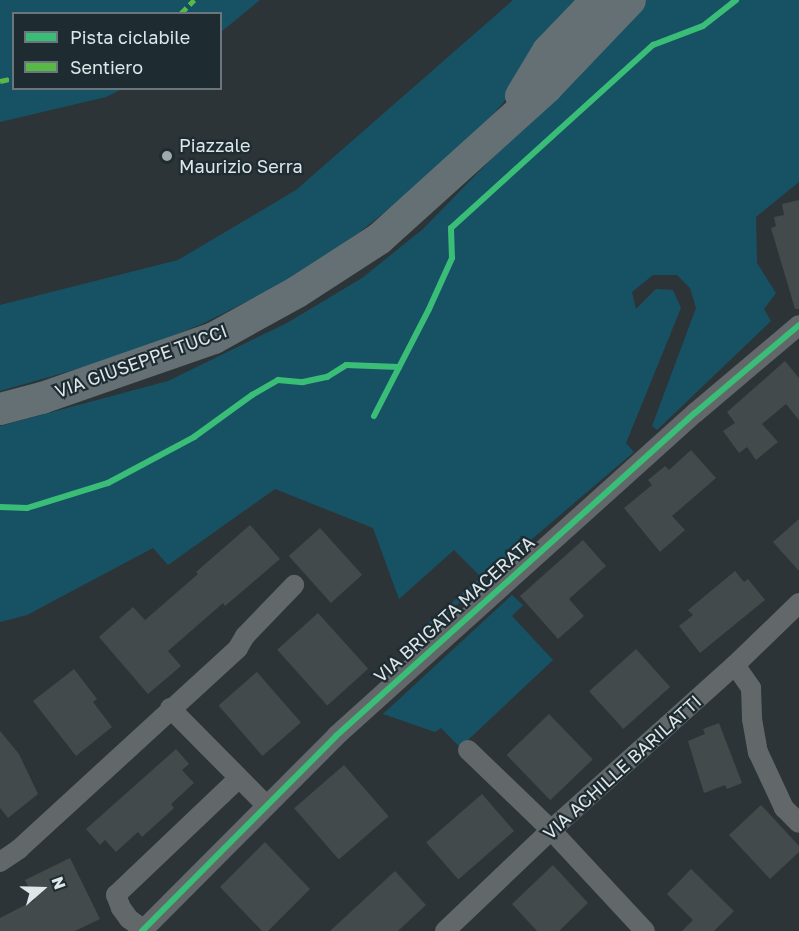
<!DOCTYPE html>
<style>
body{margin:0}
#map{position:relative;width:799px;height:931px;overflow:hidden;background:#2c3437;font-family:"Golos Text",sans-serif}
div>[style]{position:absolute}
.green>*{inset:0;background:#175264}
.building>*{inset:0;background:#434a4c;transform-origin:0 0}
.minor>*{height:20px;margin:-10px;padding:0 10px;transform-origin:10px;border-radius:10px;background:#62686a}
.primary>*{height:32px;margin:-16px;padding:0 16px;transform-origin:16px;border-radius:16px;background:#647073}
.quiet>*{height:4.5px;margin-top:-2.25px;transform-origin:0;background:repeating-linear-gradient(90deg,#58b947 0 9px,transparent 0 13.5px)}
.cycleway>*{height:6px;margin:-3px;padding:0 3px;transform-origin:3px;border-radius:3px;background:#3abd76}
.dots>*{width:16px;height:16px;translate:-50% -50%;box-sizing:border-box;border:3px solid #1e2c31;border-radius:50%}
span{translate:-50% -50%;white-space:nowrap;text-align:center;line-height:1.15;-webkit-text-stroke:4.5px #1e2c31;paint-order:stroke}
.poi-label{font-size:18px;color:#dde6e9}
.left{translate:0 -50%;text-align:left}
.street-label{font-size:18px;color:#dde6e9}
.legend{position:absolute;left:12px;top:12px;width:210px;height:78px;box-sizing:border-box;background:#1e2c31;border:2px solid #6a767b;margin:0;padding:8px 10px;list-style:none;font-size:18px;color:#dde6e9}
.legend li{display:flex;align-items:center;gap:12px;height:30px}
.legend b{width:30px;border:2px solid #6a767b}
.north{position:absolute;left:12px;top:859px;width:60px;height:60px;-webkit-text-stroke:4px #1e2c31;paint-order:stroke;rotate:70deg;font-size:16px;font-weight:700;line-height:24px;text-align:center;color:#dde6e9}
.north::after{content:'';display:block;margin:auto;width:21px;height:27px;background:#dde6e9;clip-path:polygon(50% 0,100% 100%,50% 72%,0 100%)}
</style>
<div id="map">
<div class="green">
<i style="clip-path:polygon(0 0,260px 0,221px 32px,220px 14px,14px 14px,14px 88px,122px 89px,106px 97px,0 122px)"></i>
<i style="clip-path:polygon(513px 0,582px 0,534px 52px,503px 103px,486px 122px,431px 175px,361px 231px,291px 279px,204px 323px,126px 355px,0 391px,0 305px,178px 260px,296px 190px)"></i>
<i style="clip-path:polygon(646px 0,799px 0,799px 182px,756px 217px,757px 263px,776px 293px,764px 309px,771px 321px,657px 430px,652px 426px,696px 308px,690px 288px,677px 275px,653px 275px,632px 292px,636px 309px,656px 289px,673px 290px,681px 308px,626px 443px,634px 452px,485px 579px,402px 656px,406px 643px,481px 577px,454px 550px,399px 599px,373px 528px,275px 489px,168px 565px,153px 548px,27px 615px,0 622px,0 426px,168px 381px,287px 323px,362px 278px,423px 229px)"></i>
<i style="clip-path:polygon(512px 595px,523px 605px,512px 616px,553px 660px,468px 740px,460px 747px,441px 728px,435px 732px,383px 714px)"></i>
</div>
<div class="building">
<i style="clip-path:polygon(799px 200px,799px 309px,795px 309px,771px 228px,776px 226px,774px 217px,784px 215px,782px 204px)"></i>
<i style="clip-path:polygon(785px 361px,799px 378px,799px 420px,786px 404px,762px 424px,778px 442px,756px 460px,747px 447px,739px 453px,723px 431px,735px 423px,727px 412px)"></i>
<i style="clip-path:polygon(691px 450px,716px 478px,672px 516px,685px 530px,660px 552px,624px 508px,652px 485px,648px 480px,665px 466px,669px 470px)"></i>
<i style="clip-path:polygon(799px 519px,799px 571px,773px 542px)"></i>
<i style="clip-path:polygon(250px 525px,280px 559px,225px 606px,223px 603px,168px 651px,181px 666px,148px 694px,99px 637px,133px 607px,145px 620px,198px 574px,196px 572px)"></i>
<i style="left:320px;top:528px;width:63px;height:42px;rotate:48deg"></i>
<i style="clip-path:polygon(583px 540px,606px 566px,569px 599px,584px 616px,558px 639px,520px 596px)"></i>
<i style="clip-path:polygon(735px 571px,744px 582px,748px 579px,765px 600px,700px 653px,679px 626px,693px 615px,688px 610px)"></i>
<i style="left:318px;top:613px;width:75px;height:55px;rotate:48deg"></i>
<i style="left:636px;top:649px;width:51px;height:63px;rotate:48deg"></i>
<i style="clip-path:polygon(74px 669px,97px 699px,93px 702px,112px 727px,76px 756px,33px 701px)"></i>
<i style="left:257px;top:672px;width:67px;height:51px;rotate:49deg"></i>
<i style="left:549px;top:714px;width:63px;height:59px;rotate:46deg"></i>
<i style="clip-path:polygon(719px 723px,742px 783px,727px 789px,725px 785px,704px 793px,688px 741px,705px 734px,703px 729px)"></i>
<i style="clip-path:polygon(0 731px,19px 754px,38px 794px,8px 818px,0 808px)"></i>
<i style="clip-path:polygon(176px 749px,189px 764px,182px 770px,194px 783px,171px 804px,174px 808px,142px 837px,138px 832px,116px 852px,105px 840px,100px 845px,86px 829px)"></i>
<i style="left:344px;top:765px;width:68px;height:66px;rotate:49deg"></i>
<i style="left:482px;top:794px;width:49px;height:74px;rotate:49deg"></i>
<i style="clip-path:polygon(761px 805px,799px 846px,799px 852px,770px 879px,729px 835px)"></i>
<i style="clip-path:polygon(265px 842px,310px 889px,268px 931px,262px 931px,220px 887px)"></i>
<i style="clip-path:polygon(70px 858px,100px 919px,75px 931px,0 931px,0 918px,35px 900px,25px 880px)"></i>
<i style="clip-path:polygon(553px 865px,588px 903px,559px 931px,537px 931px,512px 904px)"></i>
<i style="clip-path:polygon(691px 869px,734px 911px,714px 931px,682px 931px,693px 920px,667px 894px)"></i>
<i style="clip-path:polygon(395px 871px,426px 905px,398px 931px,330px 931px)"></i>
</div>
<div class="minor">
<i style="left:735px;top:665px;width:28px;rotate:55deg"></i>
<i style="left:751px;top:688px;width:31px;rotate:88deg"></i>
<i style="left:752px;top:719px;width:34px;rotate:80deg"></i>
<i style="left:758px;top:752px;width:62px;rotate:65.1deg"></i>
<i style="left:784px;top:808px;width:21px;rotate:45deg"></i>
<i style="left:170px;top:708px;width:136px;rotate:45.3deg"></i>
<i style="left:468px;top:750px;width:115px;rotate:43.9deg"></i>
<i style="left:551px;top:830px;width:138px;rotate:47.1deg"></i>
<i style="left:0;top:862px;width:23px;rotate:-34deg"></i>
<i style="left:19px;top:849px;width:297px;rotate:-42.5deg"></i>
<i style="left:238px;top:648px;width:14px;rotate:-60deg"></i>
<i style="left:245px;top:636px;width:71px;rotate:-46.1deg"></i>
<i style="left:143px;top:929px;width:17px;rotate:-144deg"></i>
<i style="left:129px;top:919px;width:14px;rotate:-126deg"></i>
<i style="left:121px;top:908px;width:14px;rotate:-111deg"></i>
<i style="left:116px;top:895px;width:168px;rotate:-43.6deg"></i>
<i style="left:142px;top:931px;width:275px;rotate:-45.1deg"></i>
<i style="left:336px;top:736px;width:483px;rotate:-42deg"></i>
<i style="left:695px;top:413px;width:136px;rotate:-40.2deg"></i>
<i style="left:445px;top:931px;width:146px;rotate:-43.6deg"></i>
<i style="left:551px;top:830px;width:247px;rotate:-41.9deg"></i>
<i style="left:735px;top:665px;width:89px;rotate:-44.1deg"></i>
</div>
<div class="primary">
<i style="left:521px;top:96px;width:52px;rotate:-59deg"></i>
<i style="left:548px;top:51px;width:71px;rotate:-46.1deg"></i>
<i style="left:0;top:409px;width:43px;rotate:-14.7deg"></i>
<i style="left:42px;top:398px;width:182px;rotate:-19.2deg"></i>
<i style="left:214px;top:338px;width:95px;rotate:-29deg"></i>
<i style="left:297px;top:292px;width:98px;rotate:-32.9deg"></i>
<i style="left:379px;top:239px;width:227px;rotate:-42.1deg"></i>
<i style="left:547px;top:87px;width:120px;rotate:-46.3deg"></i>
</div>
<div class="quiet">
<i style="left:180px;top:14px;width:20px;rotate:-45deg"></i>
<i style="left:0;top:81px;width:14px;rotate:-12deg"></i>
</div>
<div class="cycleway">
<i style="left:374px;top:416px;width:120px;rotate:-62.8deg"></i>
<i style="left:429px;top:309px;width:56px;rotate:-65.7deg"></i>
<i style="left:452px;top:258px;width:30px;rotate:-92deg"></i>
<i style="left:451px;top:228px;width:273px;rotate:-42.2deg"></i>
<i style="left:653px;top:45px;width:53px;rotate:-20.8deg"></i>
<i style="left:703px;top:26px;width:42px;rotate:-38.2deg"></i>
<i style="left:0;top:507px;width:27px;rotate:2deg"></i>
<i style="left:27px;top:508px;width:85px;rotate:-17.2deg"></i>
<i style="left:108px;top:483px;width:98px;rotate:-28.1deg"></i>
<i style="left:194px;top:437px;width:72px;rotate:-35.9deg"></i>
<i style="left:252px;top:395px;width:30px;rotate:-30deg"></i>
<i style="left:278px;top:380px;width:25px;rotate:5deg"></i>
<i style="left:303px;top:382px;width:25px;rotate:-12deg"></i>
<i style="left:327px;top:377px;width:22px;rotate:-32deg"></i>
<i style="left:346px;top:365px;width:53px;rotate:2.2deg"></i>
<i style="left:142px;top:931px;width:275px;rotate:-45.1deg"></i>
<i style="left:336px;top:736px;width:483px;rotate:-42deg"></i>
<i style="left:695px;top:413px;width:136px;rotate:-40.2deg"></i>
</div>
<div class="dots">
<i style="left:167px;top:156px;background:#9fa8ab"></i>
</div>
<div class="poi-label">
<span class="left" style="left:179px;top:156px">Piazzale<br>Maurizio Serra</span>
</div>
<div class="street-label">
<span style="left:141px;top:361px;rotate:-20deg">VIA GIUSEPPE TUCCI</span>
<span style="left:454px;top:609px;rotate:-42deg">VIA BRIGATA MACERATA</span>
<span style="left:622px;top:767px;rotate:-42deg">VIA ACHILLE BARILATTI</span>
</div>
<ul class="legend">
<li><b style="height:8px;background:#3abd76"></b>Pista ciclabile</li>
<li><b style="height:8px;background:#58b947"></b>Sentiero</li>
</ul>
<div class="north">N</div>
</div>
